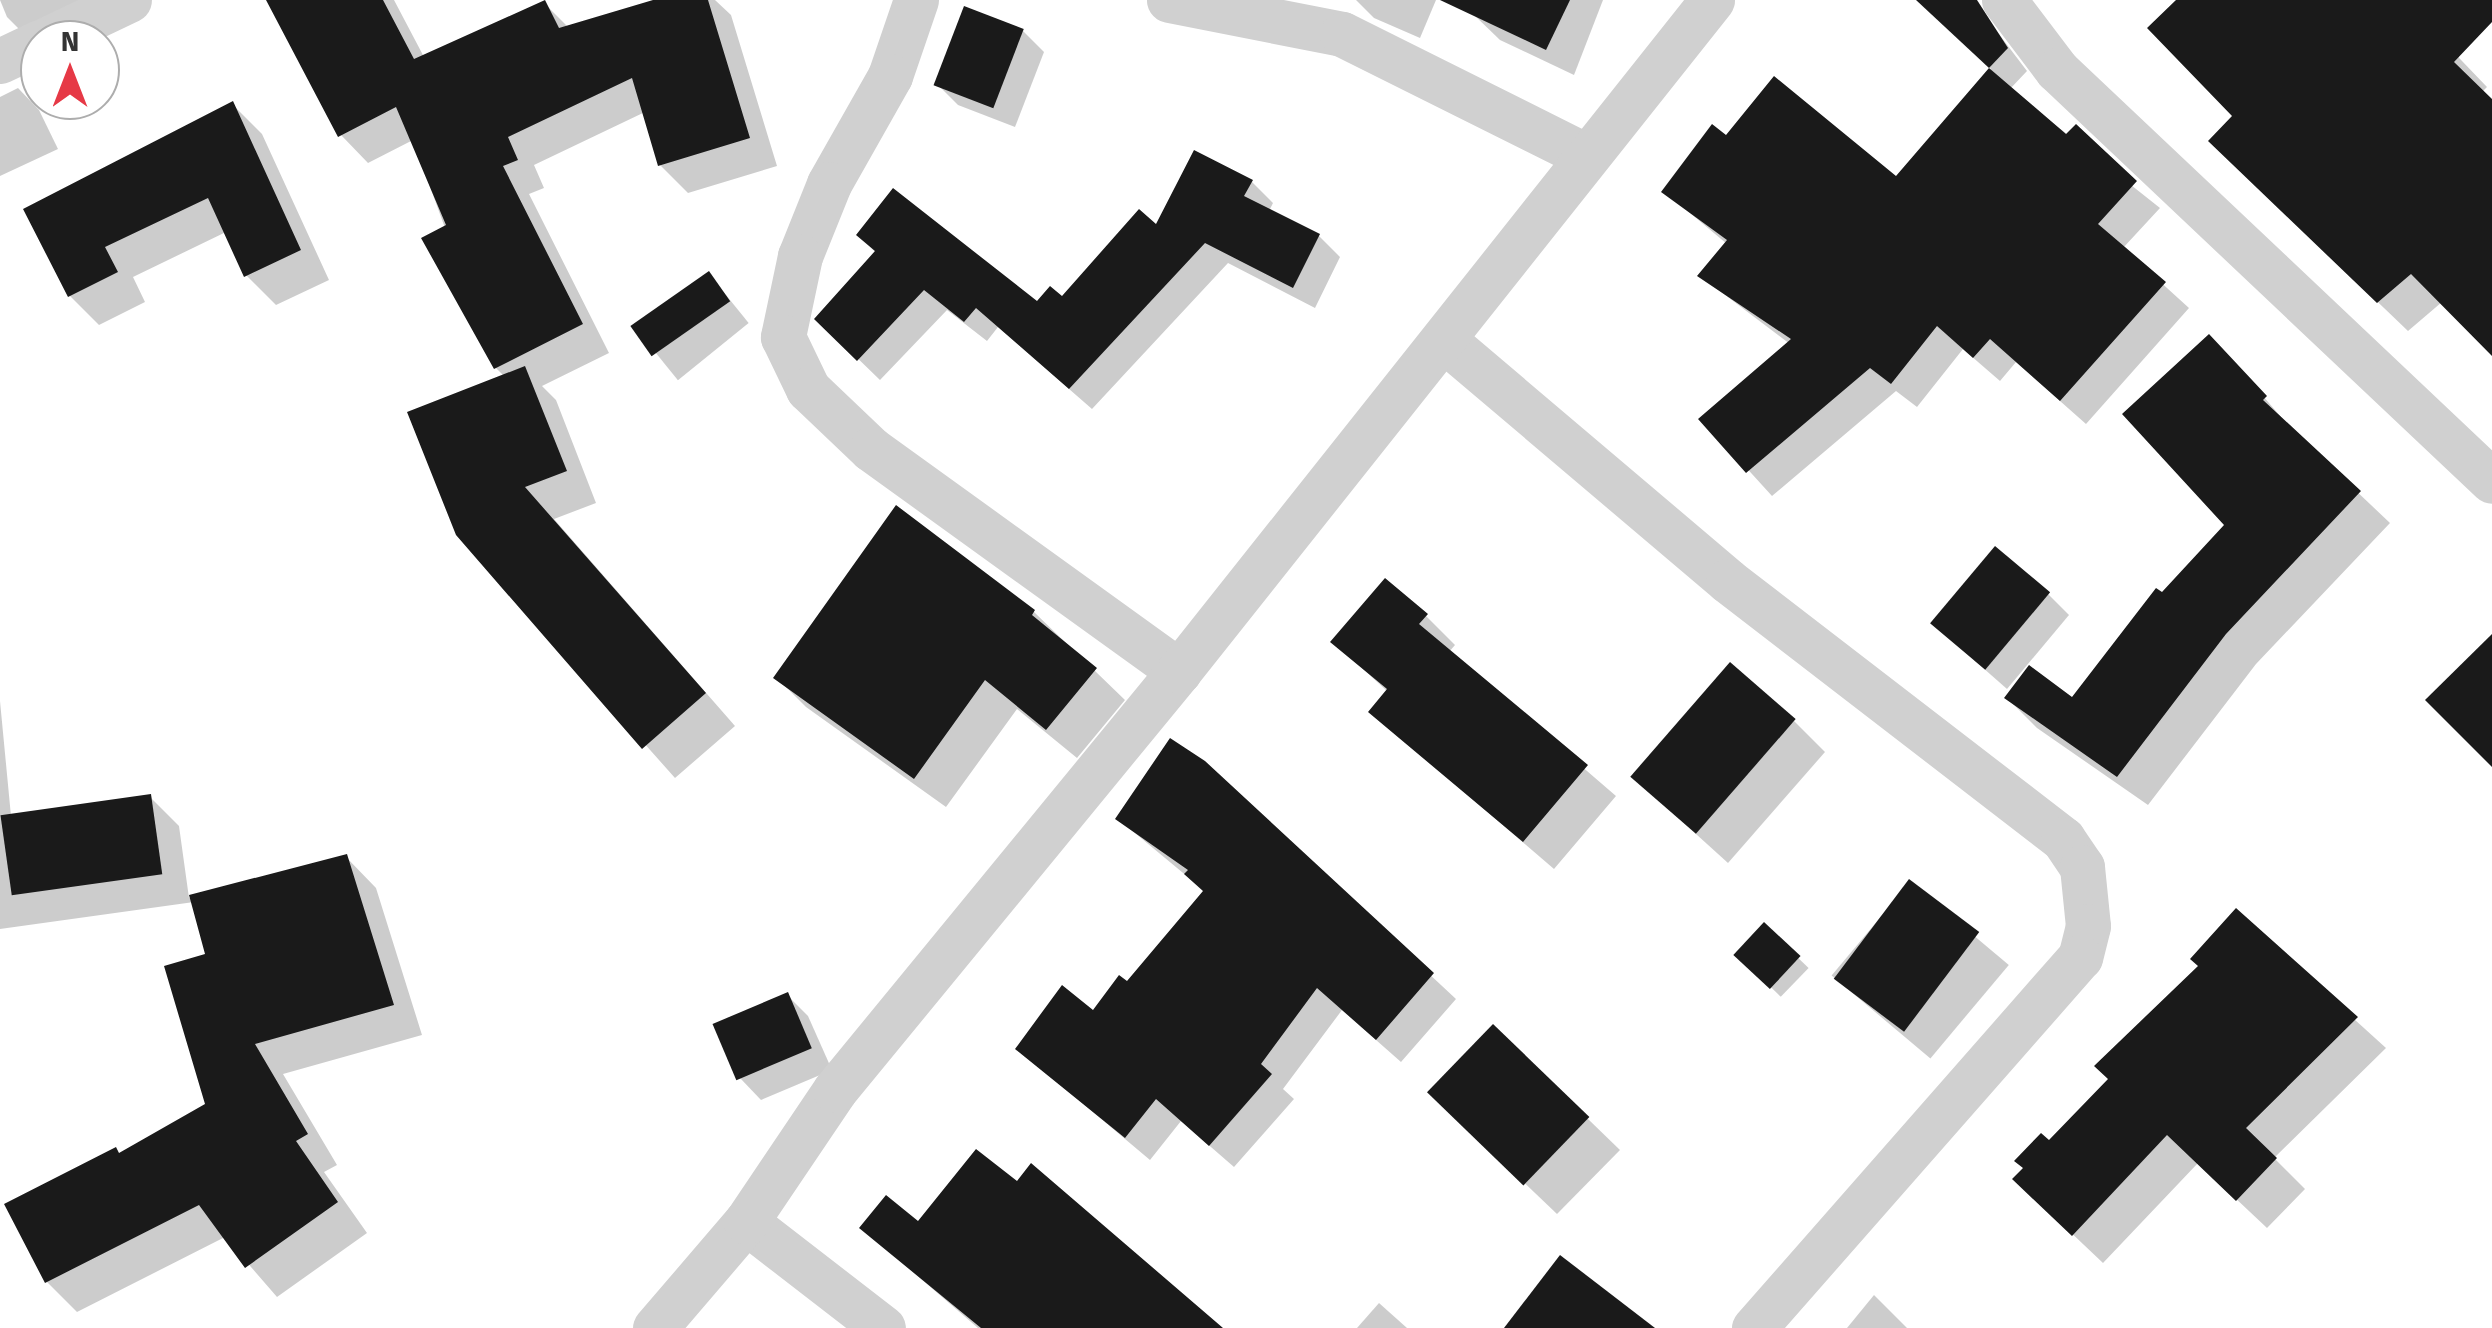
<!DOCTYPE html>
<style>
body{margin:0}
#map{position:relative;width:2492px;height:1328px;overflow:hidden;background:#fff;font-family:"Fira Sans",sans-serif}
div>[style]{position:absolute}
.shadow>*{inset:0;background:#0003;transform-origin:0 0}
.building>*{inset:0;background:#1a1a1a;transform-origin:0 0}
.minor>*{height:45px;margin:-22.5px;padding:0 22.5px;transform-origin:22.5px;border-radius:22.5px;background:#d0d0d0}
span{translate:-50% -50%;white-space:nowrap;text-align:center;line-height:1.15;-webkit-text-stroke:10px #fff;paint-order:stroke}
.north{position:absolute;left:20px;top:20px;width:100px;height:100px;box-sizing:border-box;background:#fff;border:2px solid #adadad;border-radius:50%;rotate:0deg;font-size:28px;font-weight:700;line-height:40px;text-align:center;color:#333}
.north::after{content:'';display:block;margin:auto;width:35px;height:45px;background:#e63946;clip-path:polygon(50% 0,100% 100%,50% 72%,0 100%)}
</style>
<div id="map">
<div class="shadow">
<i style="clip-path:polygon(0 0,113px 0,35px 45px,7px 17px)"></i>
<i style="clip-path:polygon(295px 0,394px 0,424px 57px,544px 3px,569px 28px,661px 0,715px 0,731px 15px,777px 166px,688px 193px,660px 165px,645px 112px,534px 165px,544px 188px,529px 194px,609px 353px,542px 386px,556px 400px,596px 503px,554px 519px,735px 726px,675px 778px,458px 534px,505px 377px,496px 368px,413px 140px,368px 163px,341px 135px)"></i>
<i style="clip-path:polygon(1356px 0,1436px 0,1420px 38px,1374px 18px)"></i>
<i style="clip-path:polygon(1479px 0,1603px 0,1574px 75px,1500px 40px,1472px 13px)"></i>
<i style="clip-path:polygon(1919px 0,1973px 0,2027px 71px,2010px 89px,2160px 208px,2123px 248px,2189px 308px,2086px 424px,2016px 362px,2000px 381px,1963px 349px,1917px 407px,1896px 391px,1772px 496px,1702px 419px,1790px 344px,1700px 276px,1727px 244px,1665px 192px,1727px 138px,1896px 179px,1991px 69px)"></i>
<i style="clip-path:polygon(2179px 0,2471px 0,2438px 36px,2487px 87px,2482px 92px,2492px 101px,2492px 353px,2442px 302px,2408px 331px,2240px 170px,2236px 116px)"></i>
<i style="clip-path:polygon(1023px 31px,1044px 52px,1015px 127px,958px 105px,937px 84px)"></i>
<i style="clip-path:polygon(18px 88px,39px 110px,58px 149px,0 176px,0 97px)"></i>
<i style="clip-path:polygon(232px 104px,262px 134px,329px 280px,276px 305px,246px 275px,226px 232px,133px 277px,145px 302px,99px 325px,70px 296px,26px 210px)"></i>
<i style="clip-path:polygon(1252px 182px,1273px 203px,1269px 211px,1319px 236px,1340px 257px,1315px 308px,1228px 263px,1092px 409px,998px 327px,987px 341px,947px 310px,880px 380px,817px 319px,876px 253px,859px 235px,1037px 304px,1062px 300px,1157px 228px)"></i>
<i style="left:709px;top:274px;width:63px;height:91px;rotate:51deg"></i>
<i style="clip-path:polygon(2239px 368px,2293px 431px,2390px 523px,2256px 664px,2148px 805px,2037px 728px,2007px 698px,2072px 701px,2228px 525px)"></i>
<i style="clip-path:polygon(897px 509px,1034px 612px,1125px 700px,1077px 758px,1017px 709px,946px 807px,806px 707px,776px 677px)"></i>
<i style="clip-path:polygon(2048px 594px,2069px 615px,2007px 689px,1932px 623px)"></i>
<i style="clip-path:polygon(1426px 616px,1455px 645px,1449px 652px,1616px 796px,1554px 869px,1371px 712px,1388px 692px,1334px 642px)"></i>
<i style="clip-path:polygon(0 701px,11px 816px,150px 797px,179px 826px,189px 898px,346px 857px,376px 888px,422px 1035px,283px 1074px,337px 1165px,324px 1172px,367px 1233px,277px 1297px,225px 1237px,77px 1312px,47px 1282px,120px 1155px,208px 1105px,209px 956px,194px 902px,0 929px)"></i>
<i style="clip-path:polygon(1794px 721px,1825px 752px,1728px 863px,1633px 777px)"></i>
<i style="clip-path:polygon(1203px 763px,1456px 999px,1401px 1062px,1342px 1010px,1283px 1089px,1294px 1099px,1234px 1167px,1181px 1121px,1150px 1160px,1018px 1049px,1093px 1013px,1127px 985px,1206px 892px,1118px 819px)"></i>
<i style="left:1910px;top:882px;width:129px;height:122px;rotate:40deg"></i>
<i style="clip-path:polygon(2236px 912px,2386px 1048px,2274px 1158px,2305px 1189px,2267px 1228px,2198px 1163px,2103px 1263px,2045px 1208px,2049px 1144px,2111px 1079px,2201px 967px)"></i>
<i style="left:1764px;top:925px;width:62px;height:40px;rotate:44deg"></i>
<i style="clip-path:polygon(787px 995px,808px 1016px,832px 1070px,761px 1100px,740px 1078px)"></i>
<i style="clip-path:polygon(1493px 1027px,1620px 1150px,1557px 1214px,1462px 1123px)"></i>
<i style="clip-path:polygon(918px 1225px,1220px 1328px,978px 1328px,862px 1228px)"></i>
<i style="clip-path:polygon(1874px 1295px,1907px 1328px,1847px 1328px)"></i>
<i style="clip-path:polygon(1379px 1303px,1407px 1328px,1357px 1328px)"></i>
</div>
<div class="building">
<i style="clip-path:polygon(266px 0,383px 0,414px 59px,545px 0,559px 28px,653px 0,708px 0,750px 138px,658px 166px,632px 78px,508px 137px,518px 160px,503px 166px,583px 324px,494px 369px,421px 238px,446px 225px,396px 107px,338px 137px)"></i>
<i style="clip-path:polygon(1440px 0,1570px 0,1546px 50px)"></i>
<i style="clip-path:polygon(1916px 0,1977px 0,2008px 48px,1989px 68px)"></i>
<i style="clip-path:polygon(2176px 0,2492px 0,2492px 22px,2454px 62px,2492px 99px,2492px 356px,2411px 274px,2377px 303px,2208px 141px,2232px 116px,2147px 28px)"></i>
<i style="left:964px;top:6px;width:64px;height:85px;rotate:21deg"></i>
<i style="clip-path:polygon(1989px 68px,2066px 134px,2076px 124px,2137px 181px,2098px 224px,2166px 282px,2060px 401px,1990px 339px,1973px 358px,1937px 326px,1891px 384px,1870px 368px,1746px 473px,1698px 419px,1791px 339px,1697px 276px,1727px 240px,1661px 192px,1712px 124px,1726px 135px,1774px 76px,1896px 176px)"></i>
<i style="clip-path:polygon(233px 101px,301px 250px,244px 277px,208px 198px,105px 247px,118px 272px,68px 297px,23px 209px)"></i>
<i style="clip-path:polygon(1194px 150px,1253px 180px,1244px 196px,1320px 234px,1293px 288px,1205px 243px,1069px 389px,976px 308px,964px 322px,924px 290px,857px 361px,814px 319px,875px 251px,856px 235px,893px 188px,1037px 301px,1050px 286px,1062px 296px,1139px 209px,1156px 224px)"></i>
<i style="left:709px;top:271px;width:37px;height:96px;rotate:55deg"></i>
<i style="clip-path:polygon(2209px 334px,2267px 396px,2263px 400px,2361px 491px,2226px 634px,2117px 777px,2004px 698px,2029px 665px,2072px 697px,2156px 588px,2162px 592px,2224px 525px,2122px 414px)"></i>
<i style="clip-path:polygon(525px 366px,567px 471px,525px 487px,706px 693px,642px 749px,456px 535px,407px 412px)"></i>
<i style="clip-path:polygon(896px 505px,1035px 610px,1032px 615px,1097px 668px,1046px 730px,985px 680px,914px 779px,773px 678px)"></i>
<i style="left:1995px;top:546px;width:72px;height:101px;rotate:40deg"></i>
<i style="clip-path:polygon(1385px 578px,1428px 614px,1419px 624px,1588px 765px,1523px 842px,1368px 712px,1387px 689px,1330px 642px)"></i>
<i style="clip-path:polygon(2492px 634px,2492px 767px,2425px 700px)"></i>
<i style="left:1730px;top:662px;width:87px;height:152px;rotate:41deg"></i>
<i style="clip-path:polygon(1170px 738px,1205px 761px,1434px 973px,1376px 1040px,1317px 988px,1261px 1064px,1272px 1074px,1209px 1146px,1156px 1099px,1125px 1138px,1015px 1049px,1062px 985px,1093px 1010px,1119px 975px,1127px 981px,1203px 891px,1184px 874px,1188px 870px,1115px 819px)"></i>
<i style="left:151px;top:794px;width:81px;height:152px;rotate:82deg"></i>
<i style="clip-path:polygon(347px 854px,394px 1005px,255px 1044px,308px 1134px,296px 1141px,338px 1202px,245px 1268px,199px 1205px,45px 1283px,4px 1204px,116px 1147px,119px 1153px,205px 1104px,164px 966px,205px 954px,189px 895px)"></i>
<i style="left:1909px;top:879px;width:88px;height:125px;rotate:37deg"></i>
<i style="clip-path:polygon(2236px 908px,2358px 1017px,2246px 1128px,2277px 1158px,2236px 1201px,2167px 1135px,2072px 1236px,2012px 1179px,2023px 1168px,2014px 1161px,2041px 1133px,2049px 1140px,2108px 1079px,2094px 1066px,2198px 966px,2190px 959px)"></i>
<i style="left:1764px;top:922px;width:50px;height:45px;rotate:43deg"></i>
<i style="left:788px;top:992px;width:61px;height:82px;rotate:67deg"></i>
<i style="left:1493px;top:1024px;width:134px;height:95px;rotate:44deg"></i>
<i style="clip-path:polygon(976px 1149px,1017px 1181px,1031px 1163px,1223px 1328px,981px 1328px,859px 1228px,886px 1195px,918px 1221px)"></i>
<i style="clip-path:polygon(1560px 1255px,1655px 1328px,1504px 1328px)"></i>
</div>
<div class="minor">
<i style="left:916px;top:0;width:80px;rotate:108.9deg"></i>
<i style="left:890px;top:76px;width:124px;rotate:119.5deg"></i>
<i style="left:829px;top:184px;width:78px;rotate:111.9deg"></i>
<i style="left:800px;top:256px;width:83px;rotate:101.9deg"></i>
<i style="left:783px;top:337px;width:58px;rotate:64.3deg"></i>
<i style="left:808px;top:389px;width:87px;rotate:43.6deg"></i>
<i style="left:871px;top:449px;width:380px;rotate:35.8deg"></i>
<i style="left:1169px;top:0;width:176px;rotate:11.1deg"></i>
<i style="left:1342px;top:34px;width:269px;rotate:26.5deg"></i>
<i style="left:2004px;top:0;width:88px;rotate:52.9deg"></i>
<i style="left:2057px;top:70px;width:598px;rotate:43.38deg"></i>
<i style="left:45px;top:40px;width:93px;rotate:-25.5deg"></i>
<i style="left:0;top:61px;width:44px;rotate:-25.4deg"></i>
<i style="left:1444px;top:340px;width:372px;rotate:40.3deg"></i>
<i style="left:1728px;top:581px;width:423px;rotate:37.6deg"></i>
<i style="left:2063px;top:839px;width:34px;rotate:56deg"></i>
<i style="left:2082px;top:867px;width:59px;rotate:84.2deg"></i>
<i style="left:2088px;top:926px;width:32px;rotate:104deg"></i>
<i style="left:2080px;top:957px;width:494px;rotate:131.3deg"></i>
<i style="left:746px;top:1222px;width:173px;rotate:37.7deg"></i>
<i style="left:655px;top:1328px;width:140px;rotate:-49.4deg"></i>
<i style="left:746px;top:1222px;width:159px;rotate:-56deg"></i>
<i style="left:835px;top:1090px;width:542px;rotate:-50.61deg"></i>
<i style="left:1179px;top:671px;width:857px;rotate:-51.54deg"></i>
</div>
<div class="north">N</div>
</div>
